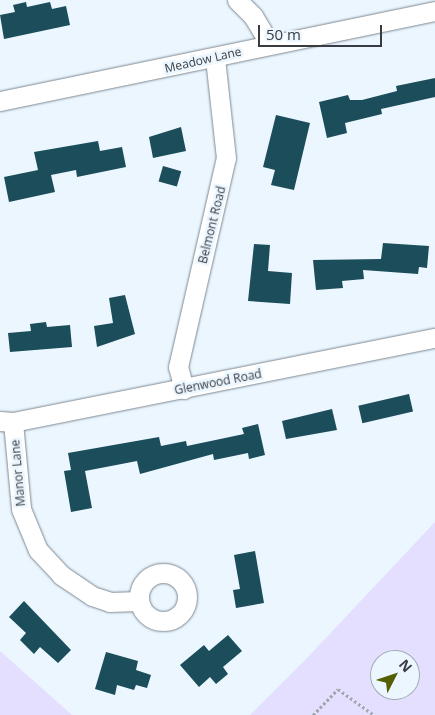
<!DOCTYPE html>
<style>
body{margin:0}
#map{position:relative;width:435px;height:715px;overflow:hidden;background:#ebf6ff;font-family:"Open Sans",sans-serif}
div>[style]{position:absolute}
.green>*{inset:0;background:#e4dffe}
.building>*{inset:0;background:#1b4d5a;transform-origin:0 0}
.path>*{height:3px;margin-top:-1.5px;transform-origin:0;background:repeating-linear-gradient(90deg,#a0a8af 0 2.5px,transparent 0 5px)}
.roads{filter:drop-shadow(0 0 1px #7e8890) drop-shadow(0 0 1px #7e8890)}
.street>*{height:19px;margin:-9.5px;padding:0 9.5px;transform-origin:9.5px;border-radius:9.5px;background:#fff}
.street>.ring{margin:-9.5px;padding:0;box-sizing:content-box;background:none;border:19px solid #fff;border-radius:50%}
span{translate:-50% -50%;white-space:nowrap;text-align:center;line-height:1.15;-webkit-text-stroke:5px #ebf6ff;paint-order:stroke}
.street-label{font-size:12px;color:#383c40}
.north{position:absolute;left:370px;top:650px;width:50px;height:50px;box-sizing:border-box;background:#ebf6ff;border:1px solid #a3acb3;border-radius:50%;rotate:49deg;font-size:14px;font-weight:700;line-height:20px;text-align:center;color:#383c40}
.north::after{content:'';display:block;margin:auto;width:18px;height:22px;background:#535f00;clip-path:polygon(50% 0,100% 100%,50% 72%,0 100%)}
.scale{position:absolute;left:258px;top:25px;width:124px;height:22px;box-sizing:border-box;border:2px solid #383c40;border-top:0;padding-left:6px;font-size:15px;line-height:18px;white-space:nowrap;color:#383c40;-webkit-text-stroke:4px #ebf6ff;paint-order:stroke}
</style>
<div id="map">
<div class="green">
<i style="clip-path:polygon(evenodd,435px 522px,435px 715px,250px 715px,308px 657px,435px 522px,380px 660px,410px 660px,410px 690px,380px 690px,380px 660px)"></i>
<i style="clip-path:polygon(0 651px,72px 715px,0 715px)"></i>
</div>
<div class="building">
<i style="clip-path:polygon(26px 2px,27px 7px,50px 2px,52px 9px,66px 6px,70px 25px,4px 39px,0 15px,15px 12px,13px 5px)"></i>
<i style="clip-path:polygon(435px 78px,435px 97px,381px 109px,382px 114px,345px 123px,347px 133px,327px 138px,319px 102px,348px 95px,350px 100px,362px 100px,397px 91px,396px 86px)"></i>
<i style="clip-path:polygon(276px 115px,310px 123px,294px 190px,271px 185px,275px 170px,263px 167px)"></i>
<i style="clip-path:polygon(181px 127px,186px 151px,153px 158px,149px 137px)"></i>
<i style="clip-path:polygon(98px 141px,100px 151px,122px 147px,126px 167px,77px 177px,76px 170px,51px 175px,55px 192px,9px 202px,4px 177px,38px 170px,34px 152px)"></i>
<i style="left:163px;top:166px;width:19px;height:16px;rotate:16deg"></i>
<i style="clip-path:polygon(383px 243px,429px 246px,427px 268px,419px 267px,418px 274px,363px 270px,364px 279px,342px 281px,343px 288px,316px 290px,313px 260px,381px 259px)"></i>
<i style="clip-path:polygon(254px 244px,270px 245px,268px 271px,292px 273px,290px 304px,248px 301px)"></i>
<i style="clip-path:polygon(125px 295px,135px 334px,97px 347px,94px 326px,113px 323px,109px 298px)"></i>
<i style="clip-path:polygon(46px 322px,47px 327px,70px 325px,72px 347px,10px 352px,8px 333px,31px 331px,30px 324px)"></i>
<i style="left:409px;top:394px;width:18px;height:52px;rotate:77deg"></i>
<i style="clip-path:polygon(332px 409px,337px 430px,286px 439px,282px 421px)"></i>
<i style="clip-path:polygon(258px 424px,265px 455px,249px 459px,248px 453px,214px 460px,213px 454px,140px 474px,137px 461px,85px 471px,92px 508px,71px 512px,64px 471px,71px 470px,68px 453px,159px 437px,161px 446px,186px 441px,187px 446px,244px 434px,242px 428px)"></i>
<i style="clip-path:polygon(255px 551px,264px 603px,236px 608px,233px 590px,240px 589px,234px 555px)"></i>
<i style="clip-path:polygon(24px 601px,71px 650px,58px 663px,40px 647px,34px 654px,20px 640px,26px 633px,9px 617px)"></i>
<i style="clip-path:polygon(228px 635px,242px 651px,223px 667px,228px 674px,216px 684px,210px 677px,199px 687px,180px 665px,204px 645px,209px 651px)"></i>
<i style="clip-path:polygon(106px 652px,138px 661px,136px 670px,151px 675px,147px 688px,136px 685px,134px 690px,117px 685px,115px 695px,95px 689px)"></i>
</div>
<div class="path">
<i style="left:313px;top:715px;width:36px;rotate:-46deg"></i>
<i style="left:338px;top:689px;width:44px;rotate:35.8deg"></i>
</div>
<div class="roads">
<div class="street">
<i style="left:237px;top:0;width:23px;rotate:45deg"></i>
<i style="left:253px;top:16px;width:31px;rotate:59deg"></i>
<i style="left:0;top:101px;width:444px;rotate:-11.7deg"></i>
<i style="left:184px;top:389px;width:23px;rotate:-105deg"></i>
<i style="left:178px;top:367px;width:214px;rotate:-77.1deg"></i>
<i style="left:226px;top:158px;width:100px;rotate:-96.3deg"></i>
<i style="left:0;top:421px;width:13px;rotate:4deg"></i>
<i style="left:13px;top:422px;width:430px;rotate:-11.3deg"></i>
<i style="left:13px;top:422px;width:87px;rotate:84.7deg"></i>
<i style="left:21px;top:509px;width:44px;rotate:67.5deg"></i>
<i style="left:38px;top:550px;width:34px;rotate:47deg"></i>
<i style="left:61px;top:575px;width:37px;rotate:34deg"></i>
<i style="left:92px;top:596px;width:19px;rotate:18deg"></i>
<i style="left:110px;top:602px;width:29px;rotate:-2deg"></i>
<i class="ring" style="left:139px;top:573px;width:29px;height:29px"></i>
</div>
</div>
<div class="street-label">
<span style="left:203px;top:60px;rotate:-13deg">Meadow Lane</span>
<span style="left:212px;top:225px;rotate:-76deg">Belmont Road</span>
<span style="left:218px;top:382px;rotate:-11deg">Glenwood Road</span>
<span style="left:18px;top:473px;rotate:-95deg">Manor Lane</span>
</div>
<div class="north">N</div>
<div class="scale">50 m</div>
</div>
